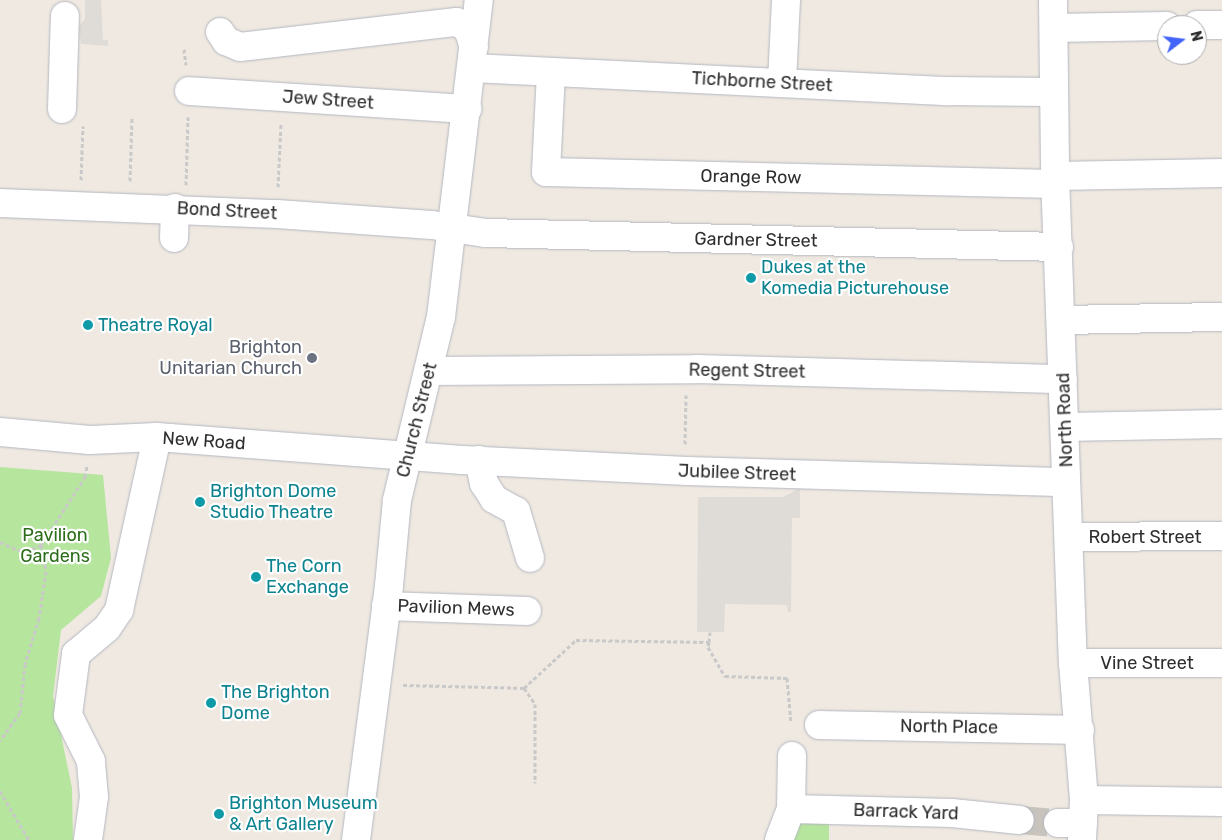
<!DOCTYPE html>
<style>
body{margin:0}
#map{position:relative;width:1222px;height:840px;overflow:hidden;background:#efe9e1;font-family:Rubik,sans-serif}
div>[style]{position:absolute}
.green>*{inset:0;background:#b6e59e}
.plaza>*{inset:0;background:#dfdcd8}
.minor-tunnel>*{height:28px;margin-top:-14px;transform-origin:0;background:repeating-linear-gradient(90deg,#c8c4bd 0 28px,transparent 0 42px)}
.path>*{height:3px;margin-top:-1.5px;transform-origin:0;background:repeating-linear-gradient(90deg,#c9c9c9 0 4px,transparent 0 6.5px)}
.roads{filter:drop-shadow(0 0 1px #b4b7c1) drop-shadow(0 0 1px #b4b7c1)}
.minor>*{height:28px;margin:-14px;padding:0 14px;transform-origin:14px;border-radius:14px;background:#fff}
.dots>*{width:14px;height:14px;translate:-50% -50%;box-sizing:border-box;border:2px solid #fff;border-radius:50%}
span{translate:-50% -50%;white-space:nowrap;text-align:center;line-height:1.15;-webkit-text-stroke:4.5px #fff;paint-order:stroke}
.street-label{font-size:18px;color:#2e2e2e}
.culture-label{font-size:18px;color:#0d838f}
.left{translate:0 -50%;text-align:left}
.worship-label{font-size:18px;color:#5b616d}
.right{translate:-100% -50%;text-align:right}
.park-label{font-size:18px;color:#2c6e1b}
.north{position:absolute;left:1157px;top:15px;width:50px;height:50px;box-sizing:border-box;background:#fff;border:1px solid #ababab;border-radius:50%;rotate:75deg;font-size:14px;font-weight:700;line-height:20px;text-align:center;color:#2e2e2e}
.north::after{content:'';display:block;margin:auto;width:18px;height:22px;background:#4264fb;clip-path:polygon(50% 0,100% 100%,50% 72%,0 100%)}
</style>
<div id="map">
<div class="green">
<i style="clip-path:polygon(0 467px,103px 475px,111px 558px,101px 596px,61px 630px,53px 696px,72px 788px,73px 840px,0 840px)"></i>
<i style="clip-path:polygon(802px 820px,829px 820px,829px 840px,791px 840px)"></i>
</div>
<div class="plaza">
<i style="clip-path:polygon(85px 0,101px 0,103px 40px,108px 40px,108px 46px,81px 44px,79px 27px,85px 19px)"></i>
<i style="clip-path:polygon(800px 488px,800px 518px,792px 518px,791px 612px,788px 612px,787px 605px,725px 604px,724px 632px,697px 632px,698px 497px,783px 497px)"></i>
</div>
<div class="minor-tunnel">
<i style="left:1020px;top:820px;width:38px;rotate:5deg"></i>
</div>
<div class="path">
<i style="left:184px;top:49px;width:16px;rotate:83deg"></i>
<i style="left:81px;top:180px;width:54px;rotate:-87.9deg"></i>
<i style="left:130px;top:181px;width:63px;rotate:-88.2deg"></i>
<i style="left:186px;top:185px;width:68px;rotate:-88.3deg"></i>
<i style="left:278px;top:187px;width:63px;rotate:-87.3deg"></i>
<i style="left:685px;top:444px;width:49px;rotate:-88.8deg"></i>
<i style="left:0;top:542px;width:20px;rotate:24deg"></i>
<i style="left:18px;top:550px;width:14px;rotate:-4deg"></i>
<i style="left:32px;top:549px;width:10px;rotate:-24deg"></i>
<i style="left:41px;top:545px;width:26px;rotate:79deg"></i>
<i style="left:46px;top:571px;width:48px;rotate:98.5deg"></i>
<i style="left:39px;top:618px;width:48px;rotate:106.9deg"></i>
<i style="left:25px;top:664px;width:49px;rotate:95.8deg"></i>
<i style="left:20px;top:713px;width:34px;rotate:126deg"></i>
<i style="left:41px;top:545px;width:81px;rotate:-57.1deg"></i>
<i style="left:85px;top:477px;width:11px;rotate:-80deg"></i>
<i style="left:709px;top:642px;width:10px;rotate:-84deg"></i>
<i style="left:403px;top:685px;width:121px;rotate:1.4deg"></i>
<i style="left:524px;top:688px;width:71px;rotate:-42.7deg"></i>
<i style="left:576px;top:640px;width:133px;rotate:0.9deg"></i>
<i style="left:709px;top:642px;width:5px;rotate:101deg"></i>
<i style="left:708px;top:647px;width:34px;rotate:60deg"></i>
<i style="left:725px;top:676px;width:62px;rotate:1.8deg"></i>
<i style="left:787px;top:678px;width:45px;rotate:84.9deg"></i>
<i style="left:524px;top:688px;width:19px;rotate:55deg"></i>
<i style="left:535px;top:704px;width:79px;rotate:90deg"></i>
<i style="left:0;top:791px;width:57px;rotate:59.4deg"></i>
</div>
<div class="roads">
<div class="minor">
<i style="left:1053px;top:0;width:176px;rotate:89.3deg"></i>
<i style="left:1055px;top:176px;width:487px;rotate:87.9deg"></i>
<i style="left:1073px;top:663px;width:137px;rotate:85.4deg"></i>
<i style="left:1084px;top:800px;width:40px;rotate:92.9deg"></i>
<i style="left:1197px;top:25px;width:25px"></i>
<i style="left:1054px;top:28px;width:113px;rotate:-1deg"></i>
<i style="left:220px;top:32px;width:11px;rotate:56deg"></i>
<i style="left:226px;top:41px;width:15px;rotate:23deg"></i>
<i style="left:240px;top:47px;width:218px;rotate:-6.6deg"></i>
<i style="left:457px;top:22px;width:13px;rotate:32deg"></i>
<i style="left:468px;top:29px;width:19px;rotate:72deg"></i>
<i style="left:472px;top:68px;width:477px;rotate:2.8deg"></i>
<i style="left:948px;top:91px;width:105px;rotate:0.5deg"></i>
<i style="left:551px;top:73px;width:99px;rotate:92.9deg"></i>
<i style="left:546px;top:172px;width:509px;rotate:1.35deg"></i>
<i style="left:782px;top:82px;width:82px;rotate:-87.2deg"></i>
<i style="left:189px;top:91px;width:279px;rotate:3.7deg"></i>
<i style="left:62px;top:109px;width:93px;rotate:-88.2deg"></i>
<i style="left:1055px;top:176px;width:167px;rotate:-1deg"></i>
<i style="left:0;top:203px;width:277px;rotate:2.3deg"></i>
<i style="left:277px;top:214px;width:155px;rotate:4.1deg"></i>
<i style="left:432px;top:225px;width:55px;rotate:8.4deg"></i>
<i style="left:486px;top:233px;width:573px;rotate:1.4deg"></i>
<i style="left:174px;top:238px;width:30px;rotate:-88deg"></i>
<i style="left:1062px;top:320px;width:160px;rotate:-1.1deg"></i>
<i style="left:430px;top:371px;width:267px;rotate:-0.4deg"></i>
<i style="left:697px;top:369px;width:366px;rotate:1.6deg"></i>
<i style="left:1066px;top:427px;width:156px;rotate:-1.1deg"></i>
<i style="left:0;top:432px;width:90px;rotate:5.1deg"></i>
<i style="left:90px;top:440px;width:67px;rotate:-2.6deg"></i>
<i style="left:157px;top:437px;width:306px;rotate:4.3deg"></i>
<i style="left:462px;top:460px;width:225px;rotate:2.8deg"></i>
<i style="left:687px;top:471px;width:379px;rotate:1.7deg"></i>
<i style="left:479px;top:460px;width:24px;rotate:78deg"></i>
<i style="left:484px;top:483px;width:19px;rotate:58deg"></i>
<i style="left:494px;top:499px;width:25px;rotate:29deg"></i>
<i style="left:516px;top:511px;width:49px;rotate:73.4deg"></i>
<i style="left:1069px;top:537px;width:153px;rotate:-0.4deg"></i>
<i style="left:386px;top:606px;width:141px;rotate:2deg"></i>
<i style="left:1073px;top:663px;width:149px"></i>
<i style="left:819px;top:725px;width:261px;rotate:1.1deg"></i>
<i style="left:1084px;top:800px;width:138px;rotate:0.8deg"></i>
<i style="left:791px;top:809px;width:161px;rotate:1.4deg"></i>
<i style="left:952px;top:813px;width:68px;rotate:5.9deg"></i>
<i style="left:1058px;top:823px;width:25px"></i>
<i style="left:88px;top:840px;width:43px;rotate:-82.1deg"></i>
<i style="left:94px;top:797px;width:36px;rotate:-95deg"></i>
<i style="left:91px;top:761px;width:51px;rotate:-116.6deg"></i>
<i style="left:68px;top:715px;width:62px;rotate:-82.5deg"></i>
<i style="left:76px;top:654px;width:40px;rotate:-40deg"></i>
<i style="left:107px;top:628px;width:22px;rotate:-56deg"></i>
<i style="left:119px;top:610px;width:177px;rotate:-77.6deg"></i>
<i style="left:356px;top:840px;width:256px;rotate:-82.6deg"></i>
<i style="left:389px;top:586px;width:86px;rotate:-84.7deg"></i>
<i style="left:397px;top:500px;width:188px;rotate:-76.5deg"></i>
<i style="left:441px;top:317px;width:319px;rotate:-83.2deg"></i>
<i style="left:779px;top:840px;width:33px;rotate:-69deg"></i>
<i style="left:791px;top:809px;width:53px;rotate:-88.9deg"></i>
</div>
</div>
<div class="dots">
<i style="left:751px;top:278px;background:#0f9aa8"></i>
<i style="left:88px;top:325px;background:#0f9aa8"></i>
<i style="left:312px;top:358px;background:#6b7280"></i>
<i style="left:200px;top:502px;background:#0f9aa8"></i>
<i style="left:256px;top:577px;background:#0f9aa8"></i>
<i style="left:211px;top:703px;background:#0f9aa8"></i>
<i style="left:219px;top:814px;background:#0f9aa8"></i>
</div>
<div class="street-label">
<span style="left:762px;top:82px;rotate:3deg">Tichborne Street</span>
<span style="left:328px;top:100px;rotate:4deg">Jew Street</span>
<span style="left:751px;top:177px;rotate:1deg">Orange Row</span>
<span style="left:227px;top:211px;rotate:3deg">Bond Street</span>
<span style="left:756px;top:240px;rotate:1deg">Gardner Street</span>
<span style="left:747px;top:371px;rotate:1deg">Regent Street</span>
<span style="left:417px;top:420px;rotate:-76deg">Church Street</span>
<span style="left:1065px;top:420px;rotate:-92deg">North Road</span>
<span style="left:204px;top:441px;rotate:4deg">New Road</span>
<span style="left:737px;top:473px;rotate:2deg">Jubilee Street</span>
<span style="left:1145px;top:537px">Robert Street</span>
<span style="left:456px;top:608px;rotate:2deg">Pavilion Mews</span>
<span style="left:1147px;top:663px">Vine Street</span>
<span style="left:949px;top:727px;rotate:1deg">North Place</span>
<span style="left:906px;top:812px;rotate:2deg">Barrack Yard</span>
</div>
<div class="culture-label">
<span class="left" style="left:761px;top:278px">Dukes at the<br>Komedia Picturehouse</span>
<span class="left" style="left:98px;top:325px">Theatre Royal</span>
<span class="left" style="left:210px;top:502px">Brighton Dome<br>Studio Theatre</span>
<span class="left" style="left:266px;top:577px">The Corn<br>Exchange</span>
<span class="left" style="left:221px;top:703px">The Brighton<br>Dome</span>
<span class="left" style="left:229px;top:814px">Brighton Museum<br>&amp; Art Gallery</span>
</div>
<div class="worship-label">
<span class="right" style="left:302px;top:358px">Brighton<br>Unitarian Church</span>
</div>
<div class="park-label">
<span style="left:55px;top:546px">Pavilion<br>Gardens</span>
</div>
<div class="north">N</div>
</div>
